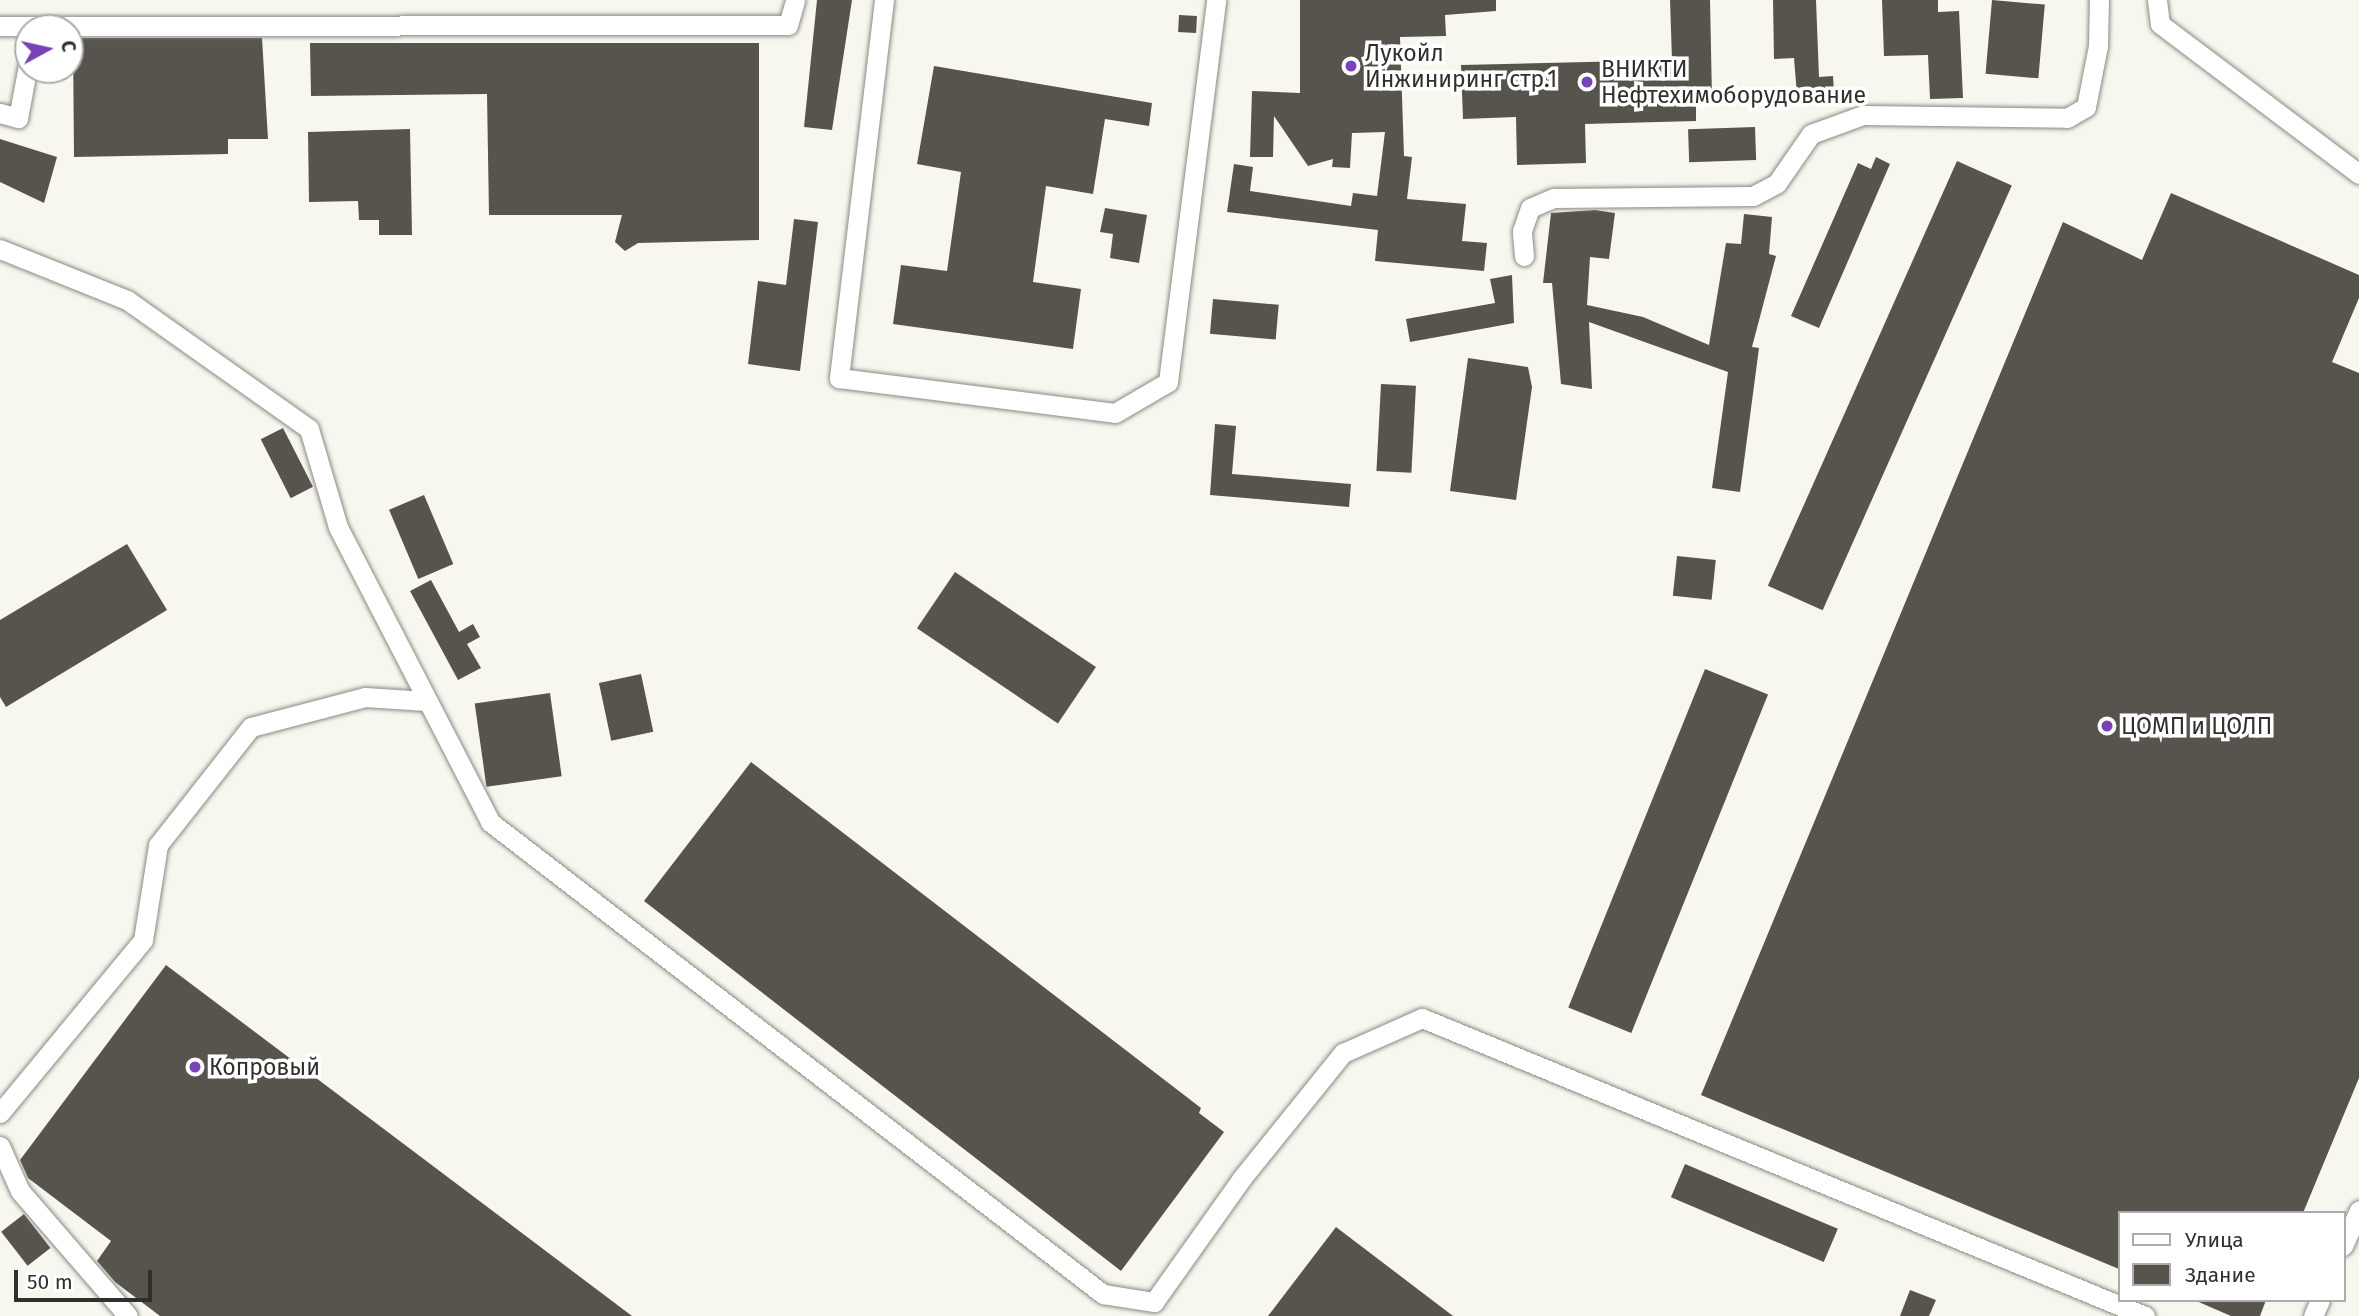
<!DOCTYPE html>
<meta charset="utf-8">
<style>
body{margin:0}
#map{position:relative;width:2359px;height:1316px;overflow:hidden;background:#f8f7ef;font-family:"Fira Sans",sans-serif}
div>[style]{position:absolute}
.building>*{inset:0;background:#57534d;transform-origin:0 0}
.roads{filter:drop-shadow(0 0 2px #8a8a82) drop-shadow(0 0 2px #8a8a82)}
.minor>*{height:19px;margin:-9.5px;padding:0 9.5px;transform-origin:9.5px;border-radius:9.5px;background:#fff}
.dots>*{width:19px;height:19px;translate:-50% -50%;box-sizing:border-box;border:4px solid #fff;border-radius:50%}
span{translate:-50% -50%;white-space:nowrap;text-align:center;line-height:1.15;-webkit-text-stroke:7px #fff;paint-order:stroke}
.poi-label{font-size:23px;color:#302f2c}
.left{translate:0 -50%;text-align:left}
.legend{position:absolute;left:2118px;top:1211px;width:228px;height:91px;box-sizing:border-box;background:#fff;border:2px solid #acacab;margin:0;padding:9px 12px;list-style:none;font-size:21px;color:#302f2c}
.legend li{display:flex;align-items:center;gap:14px;height:35px}
.legend b{width:35px;border:2px solid #acacab}
.north{position:absolute;left:14px;top:14px;width:70px;height:70px;box-sizing:border-box;background:#fff;border:2px solid #acacab;border-radius:50%;rotate:82deg;font-size:19px;font-weight:700;line-height:28px;text-align:center;color:#302f2c}
.north::after{content:'';display:block;margin:auto;width:24px;height:32px;background:#7942b8;clip-path:polygon(50% 0,100% 100%,50% 72%,0 100%)}
.scale{position:absolute;left:14px;top:1270px;width:138px;height:32px;box-sizing:border-box;border:4px solid #302f2c;border-top:0;padding-left:9px;font-size:21px;line-height:24px;white-space:nowrap;color:#302f2c;-webkit-text-stroke:5px #fff;paint-order:stroke}
</style>
<div id="map">
<div class="building">
<i style="clip-path:polygon(817px 0,852px 0,832px 130px,804px 127px)"></i>
<i style="clip-path:polygon(1300px 0,1496px 0,1496px 11px,1445px 15px,1446px 36px,1400px 37px,1404px 156px,1412px 157px,1407px 199px,1466px 204px,1462px 241px,1487px 243px,1484px 271px,1375px 261px,1378px 230px,1227px 212px,1234px 164px,1253px 167px,1250px 191px,1351px 206px,1353px 193px,1377px 196px,1385px 132px,1352px 133px,1350px 168px,1332px 167px,1333px 159px,1308px 166px,1274px 116px,1273px 157px,1250px 157px,1252px 91px,1300px 93px)"></i>
<i style="clip-path:polygon(1670px 0,1710px 0,1712px 99px,1696px 100px,1696px 121px,1585px 124px,1586px 163px,1517px 165px,1516px 117px,1463px 119px,1461px 65px,1672px 60px)"></i>
<i style="clip-path:polygon(1773px 0,1816px 0,1819px 77px,1833px 76px,1834px 93px,1797px 95px,1794px 58px,1774px 59px)"></i>
<i style="clip-path:polygon(1882px 0,1938px 0,1938px 12px,1959px 11px,1963px 98px,1930px 99px,1928px 55px,1884px 56px)"></i>
<i style="left:1992px;top:0;width:53px;height:74px;rotate:5deg"></i>
<i style="left:1179px;top:15px;width:18px;height:17px;rotate:3deg"></i>
<i style="clip-path:polygon(73px 38px,262px 38px,268px 139px,228px 139px,228px 154px,74px 157px)"></i>
<i style="clip-path:polygon(310px 43px,759px 43px,759px 240px,638px 243px,625px 251px,615px 242px,622px 215px,489px 215px,487px 94px,311px 96px)"></i>
<i style="clip-path:polygon(934px 66px,1152px 103px,1149px 126px,1105px 119px,1093px 194px,1046px 186px,1033px 282px,1081px 289px,1073px 349px,893px 324px,901px 265px,947px 271px,961px 172px,917px 164px)"></i>
<i style="left:1755px;top:127px;width:33px;height:67px;rotate:88deg"></i>
<i style="clip-path:polygon(410px 129px,412px 235px,379px 235px,379px 220px,359px 220px,358px 201px,309px 202px,308px 132px)"></i>
<i style="clip-path:polygon(0 139px,57px 157px,44px 203px,0 182px)"></i>
<i style="clip-path:polygon(1876px 157px,1890px 164px,1819px 328px,1791px 316px,1858px 163px,1871px 169px)"></i>
<i style="left:1957px;top:161px;width:60px;height:465px;rotate:24deg"></i>
<i style="clip-path:polygon(2171px 193px,2359px 275px,2359px 298px,2332px 362px,2359px 373px,2359px 1078px,2303px 1213px,2119px 1213px,2119px 1269px,1701px 1095px,2063px 222px,2142px 260px)"></i>
<i style="clip-path:polygon(1105px 208px,1147px 215px,1139px 263px,1110px 258px,1113px 234px,1100px 232px)"></i>
<i style="clip-path:polygon(1595px 210px,1615px 213px,1609px 259px,1590px 257px,1587px 305px,1643px 317px,1709px 345px,1726px 243px,1741px 244px,1744px 214px,1772px 217px,1769px 254px,1776px 256px,1752px 347px,1759px 348px,1740px 492px,1712px 488px,1728px 372px,1589px 322px,1592px 389px,1561px 384px,1552px 283px,1543px 283px,1551px 213px)"></i>
<i style="clip-path:polygon(794px 219px,818px 222px,800px 371px,748px 364px,758px 281px,786px 285px)"></i>
<i style="clip-path:polygon(1512px 275px,1514px 323px,1410px 342px,1406px 319px,1495px 303px,1490px 279px)"></i>
<i style="left:1213px;top:299px;width:66px;height:35px;rotate:5deg"></i>
<i style="clip-path:polygon(1468px 358px,1528px 367px,1532px 387px,1516px 500px,1450px 491px)"></i>
<i style="left:1381px;top:384px;width:35px;height:87px;rotate:3deg"></i>
<i style="clip-path:polygon(1215px 424px,1236px 426px,1232px 474px,1351px 484px,1349px 507px,1210px 495px)"></i>
<i style="left:283px;top:428px;width:66px;height:25px;rotate:63deg"></i>
<i style="left:424px;top:495px;width:75px;height:38px;rotate:67deg"></i>
<i style="clip-path:polygon(127px 544px,167px 610px,6px 707px,0 697px,0 620px)"></i>
<i style="left:1677px;top:556px;width:39px;height:40px;rotate:6deg"></i>
<i style="left:955px;top:572px;width:170px;height:68px;rotate:34deg"></i>
<i style="clip-path:polygon(431px 580px,459px 632px,473px 624px,480px 637px,467px 644px,481px 668px,458px 680px,410px 591px)"></i>
<i style="left:1705px;top:669px;width:68px;height:365px;rotate:22deg"></i>
<i style="left:641px;top:674px;width:59px;height:43px;rotate:78deg"></i>
<i style="left:550px;top:693px;width:84px;height:76px;rotate:82deg"></i>
<i style="clip-path:polygon(751px 762px,1201px 1108px,1199px 1113px,1224px 1132px,1121px 1271px,644px 901px)"></i>
<i style="clip-path:polygon(166px 965px,632px 1316px,160px 1316px,115px 1282px,97px 1261px,111px 1241px,28px 1178px,20px 1160px)"></i>
<i style="left:1685px;top:1164px;width:166px;height:36px;rotate:23deg"></i>
<i style="left:24px;top:1214px;width:43px;height:29px;rotate:52deg"></i>
<i style="clip-path:polygon(1336px 1227px,1453px 1316px,1268px 1316px)"></i>
<i style="clip-path:polygon(1910px 1290px,1936px 1300px,1929px 1316px,1900px 1316px)"></i>
<i style="clip-path:polygon(2194px 1300px,2266px 1300px,2260px 1316px,2231px 1316px)"></i>
</div>
<div class="roads">
<div class="minor">
<i style="left:884px;top:0;width:381px;rotate:96.8deg"></i>
<i style="left:839px;top:378px;width:278px;rotate:7.2deg"></i>
<i style="left:1115px;top:413px;width:61px;rotate:-30.3deg"></i>
<i style="left:1168px;top:382px;width:385px;rotate:-82.8deg"></i>
<i style="left:2157px;top:0;width:24px;rotate:83deg"></i>
<i style="left:2160px;top:24px;width:249px;rotate:37deg"></i>
<i style="left:0;top:26px;width:788px;rotate:-0.07deg"></i>
<i style="left:788px;top:25px;width:26px;rotate:-74deg"></i>
<i style="left:0;top:113px;width:19px;rotate:16deg"></i>
<i style="left:18px;top:118px;width:54px;rotate:-79.3deg"></i>
<i style="left:0;top:249px;width:137px;rotate:21.9deg"></i>
<i style="left:127px;top:300px;width:223px;rotate:35.3deg"></i>
<i style="left:309px;top:429px;width:102px;rotate:73.5deg"></i>
<i style="left:338px;top:527px;width:332px;rotate:62.7deg"></i>
<i style="left:490px;top:822px;width:774px;rotate:37.6deg"></i>
<i style="left:1103px;top:1294px;width:52px;rotate:8.9deg"></i>
<i style="left:1154px;top:1302px;width:152px;rotate:-54.6deg"></i>
<i style="left:1242px;top:1178px;width:161px;rotate:-51.1deg"></i>
<i style="left:1343px;top:1053px;width:86px;rotate:-23.9deg"></i>
<i style="left:1422px;top:1018px;width:782px;rotate:22.4deg"></i>
<i style="left:1524px;top:256px;width:25px;rotate:-95deg"></i>
<i style="left:1522px;top:231px;width:24px;rotate:-71deg"></i>
<i style="left:1530px;top:208px;width:26px;rotate:-23deg"></i>
<i style="left:1554px;top:198px;width:199px;rotate:-0.6deg"></i>
<i style="left:1753px;top:196px;width:27px;rotate:-28deg"></i>
<i style="left:1777px;top:183px;width:60px;rotate:-55.2deg"></i>
<i style="left:1811px;top:134px;width:55px;rotate:-20.1deg"></i>
<i style="left:1863px;top:115px;width:204px;rotate:0.8deg"></i>
<i style="left:2067px;top:118px;width:22px;rotate:-30deg"></i>
<i style="left:2086px;top:107px;width:62px;rotate:-78.9deg"></i>
<i style="left:2098px;top:46px;width:46px;rotate:-88.8deg"></i>
<i style="left:0;top:1113px;width:224px;rotate:-50.4deg"></i>
<i style="left:143px;top:940px;width:96px;rotate:-81deg"></i>
<i style="left:158px;top:845px;width:150px;rotate:-51.8deg"></i>
<i style="left:251px;top:727px;width:118px;rotate:-14.7deg"></i>
<i style="left:365px;top:697px;width:61px;rotate:3.8deg"></i>
<i style="left:0;top:1146px;width:49px;rotate:66deg"></i>
<i style="left:20px;top:1191px;width:165px;rotate:49.2deg"></i>
<i style="left:2343px;top:1246px;width:39px;rotate:-66deg"></i>
<i style="left:2313px;top:1316px;width:17px;rotate:-66deg"></i>
</div>
</div>
<div class="dots">
<i style="left:1351px;top:66px;background:#7942b8"></i>
<i style="left:1587px;top:82px;background:#7942b8"></i>
<i style="left:2107px;top:726px;background:#7942b8"></i>
<i style="left:195px;top:1067px;background:#7942b8"></i>
</div>
<div class="poi-label">
<span class="left" style="left:1365px;top:66px">Лукойл<br>Инжиниринг стр.1</span>
<span class="left" style="left:1601px;top:82px">ВНИКТИ<br>Нефтехимоборудование</span>
<span class="left" style="left:2121px;top:726px">ЦОМП и ЦОЛП</span>
<span class="left" style="left:209px;top:1067px">Копровый</span>
</div>
<ul class="legend">
<li><b style="height:9px;background:#fff"></b>Улица</li>
<li><b style="height:19px;background:#57534d"></b>Здание</li>
</ul>
<div class="north">С</div>
<div class="scale">50 m</div>
</div>
